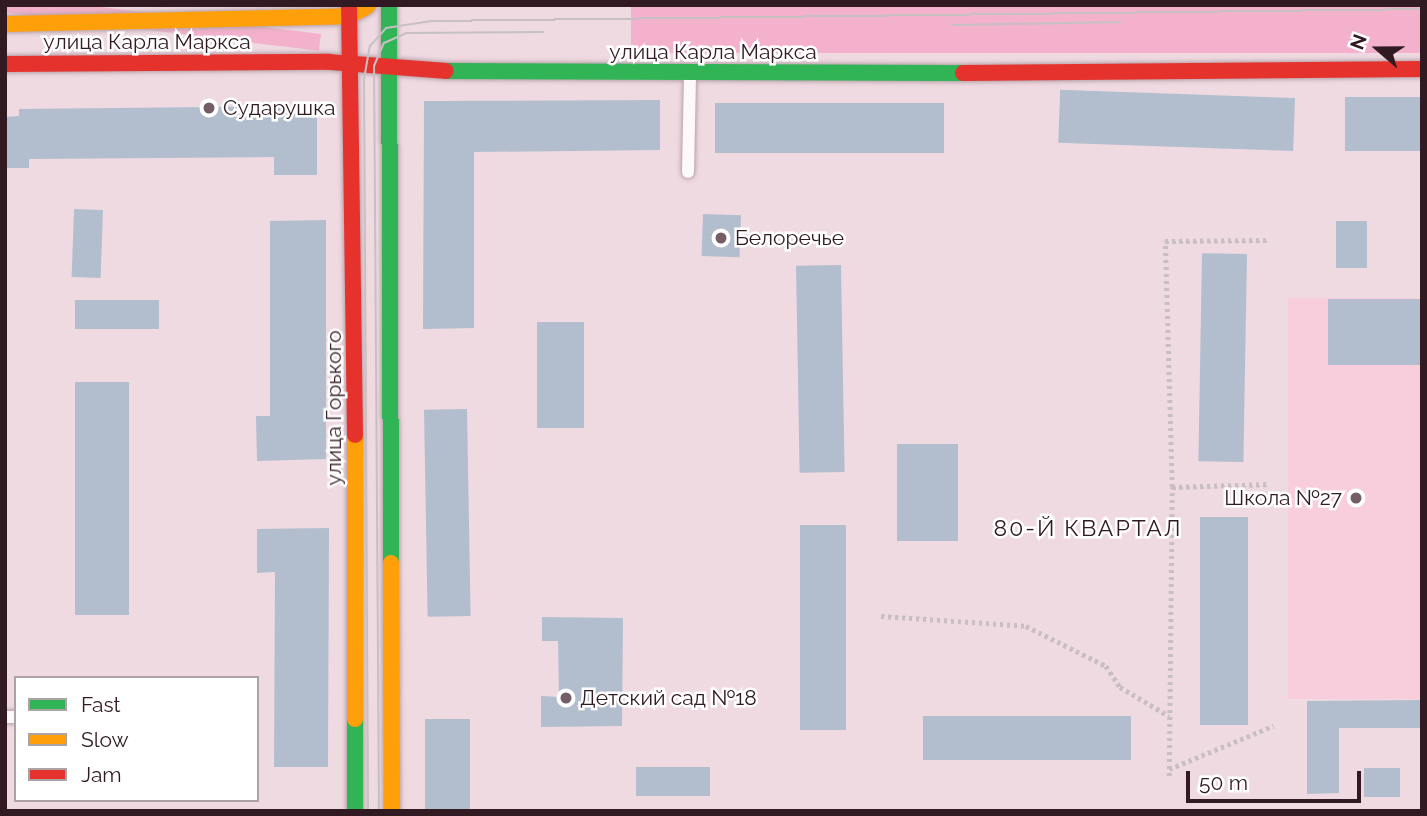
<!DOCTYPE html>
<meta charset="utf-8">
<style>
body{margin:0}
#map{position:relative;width:1427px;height:816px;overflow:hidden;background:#f0dae2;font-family:Raleway,sans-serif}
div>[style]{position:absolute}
.built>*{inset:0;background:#f8cddc;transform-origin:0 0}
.green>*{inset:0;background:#f3b1cb;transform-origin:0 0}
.building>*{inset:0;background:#b2becd;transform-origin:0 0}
.path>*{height:4.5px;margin-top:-2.25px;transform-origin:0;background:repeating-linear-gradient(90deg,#c8bfc1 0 3.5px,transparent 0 7px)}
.roads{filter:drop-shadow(0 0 2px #b8a3ab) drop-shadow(0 0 2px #b8a3ab)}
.lane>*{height:12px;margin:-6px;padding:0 6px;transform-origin:6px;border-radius:6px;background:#fdf9fb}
.fast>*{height:16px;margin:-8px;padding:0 8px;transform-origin:8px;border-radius:8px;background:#30b455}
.slow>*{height:16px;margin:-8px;padding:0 8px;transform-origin:8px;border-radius:8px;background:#ff9f0a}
.jam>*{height:16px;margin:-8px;padding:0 8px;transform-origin:8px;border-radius:8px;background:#e5322d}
.tram>*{height:2px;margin:-1px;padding:0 1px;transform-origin:1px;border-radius:1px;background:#c6c0c3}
.dots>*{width:19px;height:19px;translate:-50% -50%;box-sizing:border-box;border:4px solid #fff;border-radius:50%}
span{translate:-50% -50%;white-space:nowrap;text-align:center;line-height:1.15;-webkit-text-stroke:5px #fff;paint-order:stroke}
.street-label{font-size:21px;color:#321a23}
.poi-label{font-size:21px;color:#321a23}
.left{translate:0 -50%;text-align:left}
.right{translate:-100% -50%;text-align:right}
.neighbourhood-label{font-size:23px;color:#321a23;letter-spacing:2px}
.frame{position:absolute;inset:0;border:7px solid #321a23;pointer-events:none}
.legend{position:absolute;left:14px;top:676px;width:245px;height:126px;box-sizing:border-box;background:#fff;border:2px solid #ada3a7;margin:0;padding:9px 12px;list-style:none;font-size:21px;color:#321a23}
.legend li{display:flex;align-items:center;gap:14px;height:35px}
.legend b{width:35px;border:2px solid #ada3a7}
.north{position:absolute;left:1343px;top:14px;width:70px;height:70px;-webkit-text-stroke:5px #fff;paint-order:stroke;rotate:290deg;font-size:19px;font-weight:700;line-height:28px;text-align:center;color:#321a23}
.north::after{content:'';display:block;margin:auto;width:24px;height:32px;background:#321a23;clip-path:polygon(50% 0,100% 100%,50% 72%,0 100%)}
.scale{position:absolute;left:1186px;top:771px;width:175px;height:32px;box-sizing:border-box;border:4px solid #321a23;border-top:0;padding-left:9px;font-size:21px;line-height:24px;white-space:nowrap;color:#321a23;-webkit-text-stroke:5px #fff;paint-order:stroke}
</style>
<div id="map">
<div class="built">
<i style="left:1288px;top:298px;width:134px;height:401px"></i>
</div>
<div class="green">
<i style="left:631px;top:5px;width:791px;height:48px"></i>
<i style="left:321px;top:34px;width:17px;height:316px;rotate:97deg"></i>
</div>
<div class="building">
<i style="left:1345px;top:97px;width:77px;height:54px"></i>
<i style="left:1295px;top:98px;width:53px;height:235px;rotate:92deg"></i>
<i style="clip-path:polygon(660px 100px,660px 150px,474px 152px,474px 328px,423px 329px,424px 101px)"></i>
<i style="left:715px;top:103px;width:229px;height:50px"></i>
<i style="clip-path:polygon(317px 106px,317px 175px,274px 175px,274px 157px,29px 159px,29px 168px,5px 168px,5px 117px,19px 116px,19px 109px)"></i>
<i style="left:74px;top:209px;width:29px;height:68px;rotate:2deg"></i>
<i style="left:703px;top:214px;width:38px;height:42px;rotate:2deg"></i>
<i style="clip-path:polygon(326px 220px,326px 459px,257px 461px,256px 416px,270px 416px,270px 221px)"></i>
<i style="left:1336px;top:221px;width:31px;height:47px"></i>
<i style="left:1247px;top:254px;width:208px;height:45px;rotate:91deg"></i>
<i style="left:841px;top:265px;width:207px;height:45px;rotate:89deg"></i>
<i style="left:1328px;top:299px;width:94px;height:66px"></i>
<i style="left:75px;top:300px;width:84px;height:29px"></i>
<i style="left:537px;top:322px;width:47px;height:106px"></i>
<i style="left:75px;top:382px;width:54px;height:233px"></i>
<i style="left:467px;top:409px;width:207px;height:43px;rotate:89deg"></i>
<i style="left:958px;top:444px;width:97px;height:61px;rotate:90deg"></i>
<i style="left:1200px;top:517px;width:48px;height:208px"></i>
<i style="left:846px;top:525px;width:205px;height:46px;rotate:90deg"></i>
<i style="clip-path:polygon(329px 528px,328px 767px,274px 767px,275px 572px,257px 573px,257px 529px)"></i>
<i style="clip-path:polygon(542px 617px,623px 618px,622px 726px,541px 727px,541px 696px,559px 697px,558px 641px,542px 641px)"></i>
<i style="clip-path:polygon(1422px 700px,1422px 728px,1339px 728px,1339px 793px,1307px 794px,1307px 701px)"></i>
<i style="left:1131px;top:716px;width:44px;height:208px;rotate:90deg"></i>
<i style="left:470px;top:719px;width:92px;height:45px;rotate:90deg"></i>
<i style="left:636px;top:767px;width:74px;height:29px"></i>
<i style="left:1364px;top:768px;width:36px;height:29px"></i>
</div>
<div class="path">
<i style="left:1172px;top:487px;width:246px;rotate:-91.6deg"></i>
<i style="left:1165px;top:241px;width:102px;rotate:-0.6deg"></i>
<i style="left:881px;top:616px;width:145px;rotate:3.9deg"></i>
<i style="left:1026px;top:626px;width:89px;rotate:26.6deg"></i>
<i style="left:1106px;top:666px;width:25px;rotate:56deg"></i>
<i style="left:1120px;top:687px;width:57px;rotate:30.6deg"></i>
<i style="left:1169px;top:769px;width:113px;rotate:-22.5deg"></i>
<i style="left:1169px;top:776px;width:289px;rotate:-89.4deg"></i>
<i style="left:1172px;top:487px;width:98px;rotate:-1.8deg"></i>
</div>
<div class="roads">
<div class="lane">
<i style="left:688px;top:172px;width:97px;rotate:-88.8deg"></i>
<i style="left:5px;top:717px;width:11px"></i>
</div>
<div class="fast">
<i style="left:389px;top:5px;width:558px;rotate:89.79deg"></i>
<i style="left:446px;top:71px;width:517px;rotate:0.22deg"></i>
<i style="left:355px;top:719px;width:92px;rotate:90deg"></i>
</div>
<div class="slow">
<i style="left:5px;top:24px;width:344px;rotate:-1.3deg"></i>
<i style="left:349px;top:16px;width:21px;rotate:-28deg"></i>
<i style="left:355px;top:435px;width:284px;rotate:90deg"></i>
<i style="left:391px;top:563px;width:248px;rotate:89.8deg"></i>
</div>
<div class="jam">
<i style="left:349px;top:5px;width:430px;rotate:89.2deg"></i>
<i style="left:5px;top:64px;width:324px;rotate:-0.4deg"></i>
<i style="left:329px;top:62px;width:117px;rotate:4.4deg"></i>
<i style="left:963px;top:73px;width:459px;rotate:-0.5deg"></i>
</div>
</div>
<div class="tram">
<i style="left:952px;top:25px;width:168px;rotate:-1deg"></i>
<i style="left:368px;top:811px;width:732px;rotate:-90.31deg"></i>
<i style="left:364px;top:79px;width:34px;rotate:-80deg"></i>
<i style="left:370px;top:46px;width:24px;rotate:-48deg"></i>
<i style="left:386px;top:28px;width:46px;rotate:-8.8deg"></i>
<i style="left:431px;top:21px;width:991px;rotate:-0.69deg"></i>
<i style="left:379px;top:811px;width:745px;rotate:-90.38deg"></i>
<i style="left:374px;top:66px;width:25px;rotate:-67deg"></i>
<i style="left:384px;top:43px;width:24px;rotate:-24deg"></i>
<i style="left:406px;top:33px;width:137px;rotate:-0.4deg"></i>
</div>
<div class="dots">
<i style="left:209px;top:108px;background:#745d66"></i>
<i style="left:721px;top:238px;background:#745d66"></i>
<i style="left:1356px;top:498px;background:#745d66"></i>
<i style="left:566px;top:698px;background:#745d66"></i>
</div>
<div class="street-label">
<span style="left:147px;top:42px">улица Карла Маркса</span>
<span style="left:713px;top:52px">улица Карла Маркса</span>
<span style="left:334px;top:408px;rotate:-90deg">улица Горького</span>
</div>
<div class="poi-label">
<span class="left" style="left:223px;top:108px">Сударушка</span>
<span class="left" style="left:735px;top:238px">Белоречье</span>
<span class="right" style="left:1342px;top:498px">Школа №27</span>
<span class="left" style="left:580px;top:698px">Детский сад №18</span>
</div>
<div class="neighbourhood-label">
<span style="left:1088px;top:528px">80-Й КВАРТАЛ</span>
</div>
<div class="frame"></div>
<ul class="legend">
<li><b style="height:9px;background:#30b455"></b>Fast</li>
<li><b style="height:9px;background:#ff9f0a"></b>Slow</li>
<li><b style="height:9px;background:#e5322d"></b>Jam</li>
</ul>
<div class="north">N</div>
<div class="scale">50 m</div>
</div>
